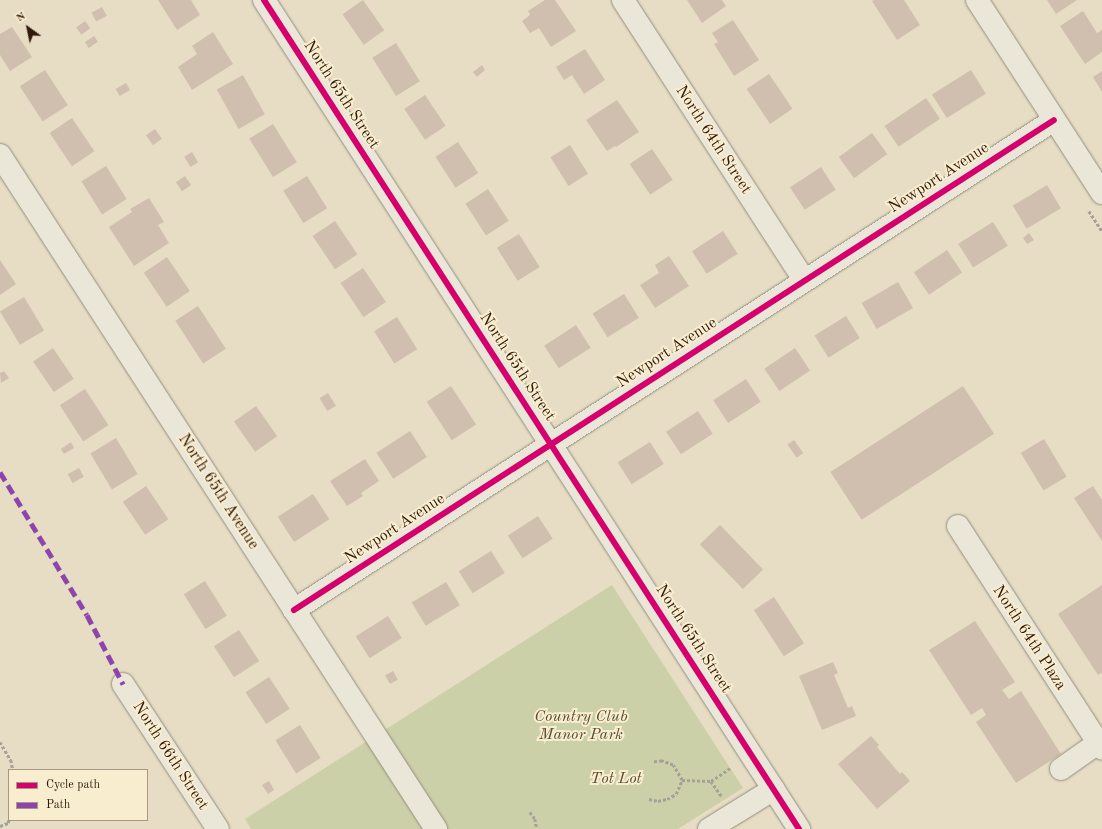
<!DOCTYPE html>
<style>
body{margin:0}
#map{position:relative;width:1102px;height:829px;overflow:hidden;background:#e6ddc4;font-family:"Old Standard TT",serif}
div>[style]{position:absolute}
.green>*{inset:0;background:#ccd0a8}
.building>*{inset:0;background:#d0bfae;transform-origin:0 0}
.path>*{height:2.5px;margin-top:-1.25px;transform-origin:0;background:repeating-linear-gradient(90deg,#a6a196 0 3px,transparent 0 5px)}
.roads{filter:drop-shadow(0 0 1px #958d7e) drop-shadow(0 0 1px #958d7e)}
.minor>*{height:22px;margin:-11px;padding:0 11px;transform-origin:11px;border-radius:11px;background:#eae6d8}
.quiet>*{height:5px;margin-top:-2.5px;transform-origin:0;background:repeating-linear-gradient(90deg,#8e44ad 0 10px,transparent 0 15px)}
.cycleway>*{height:6px;margin:-3px;padding:0 3px;transform-origin:3px;border-radius:3px;background:#d6006c}
span{translate:-50% -50%;white-space:nowrap;text-align:center;line-height:1.15;-webkit-text-stroke:4px #f8edcf;paint-order:stroke}
.street-label{font-size:16px;color:#30190b}
.park-label{font-size:16px;color:#584d33;font-style:italic}
.legend{position:absolute;left:8px;top:769px;width:140px;height:52px;box-sizing:border-box;background:#f8edcf;border:1px solid #a89881;margin:0;padding:5px 7px;list-style:none;font-size:12px;color:#30190b}
.legend li{display:flex;align-items:center;gap:8px;height:20px}
.legend b{width:20px;border:1px solid #a89881}
.north{position:absolute;left:8px;top:8px;width:40px;height:40px;-webkit-text-stroke:3px #f8edcf;paint-order:stroke;rotate:327deg;font-size:11px;font-weight:700;line-height:16px;text-align:center;color:#30190b}
.north::after{content:'';display:block;margin:auto;width:14px;height:18px;background:#30190b;clip-path:polygon(50% 0,100% 100%,50% 72%,0 100%)}
</style>
<div id="map">
<div class="green">
<i style="clip-path:polygon(612px 585px,743px 788px,678px 829px,251px 829px,245px 819px)"></i>
</div>
<div class="building">
<i style="clip-path:polygon(158px 0,191px 0,200px 15px,177px 30px)"></i>
<i style="left:363px;top:0;width:37px;height:25px;rotate:55deg"></i>
<i style="clip-path:polygon(545px 0,555px 0,576px 31px,551px 47px,539px 28px,530px 33px,522px 21px,530px 15px,528px 11px)"></i>
<i style="clip-path:polygon(687px 0,722px 0,726px 6px,702px 23px)"></i>
<i style="clip-path:polygon(874px 0,904px 0,920px 25px,897px 40px,872px 1px)"></i>
<i style="clip-path:polygon(1047px 0,1077px 0,1056px 14px)"></i>
<i style="left:102px;top:7px;width:10px;height:12px;rotate:61deg"></i>
<i style="clip-path:polygon(1083px 11px,1097px 33px,1102px 30px,1102px 52px,1085px 64px,1060px 26px)"></i>
<i style="clip-path:polygon(733px 20px,759px 60px,734px 76px,714px 44px,718px 42px,712px 33px)"></i>
<i style="left:85px;top:21px;width:9px;height:11px;rotate:54deg"></i>
<i style="clip-path:polygon(12px 27px,32px 57px,10px 71px,0 55px,0 34px)"></i>
<i style="clip-path:polygon(213px 32px,233px 64px,192px 90px,178px 67px,197px 54px,192px 46px)"></i>
<i style="left:94px;top:36px;width:7px;height:11px;rotate:56deg"></i>
<i style="left:396px;top:43px;width:45px;height:28px;rotate:58deg"></i>
<i style="clip-path:polygon(585px 49px,605px 80px,584px 94px,572px 75px,564px 80px,556px 67px)"></i>
<i style="clip-path:polygon(482px 65px,485px 70px,477px 77px,473px 72px)"></i>
<i style="left:45px;top:70px;width:42px;height:30px;rotate:57deg"></i>
<i style="left:971px;top:70px;width:28px;height:46px;rotate:58deg"></i>
<i style="clip-path:polygon(1102px 71px,1102px 92px,1093px 77px)"></i>
<i style="left:769px;top:74px;width:42px;height:27px;rotate:56deg"></i>
<i style="left:243px;top:75px;width:45px;height:30px;rotate:61deg"></i>
<i style="left:126px;top:83px;width:8px;height:12px;rotate:60deg"></i>
<i style="left:425px;top:95px;width:37px;height:25px;rotate:56deg"></i>
<i style="left:926px;top:98px;width:25px;height:50px;rotate:56deg"></i>
<i style="clip-path:polygon(617px 100px,639px 132px,616px 147px,615px 146px,607px 151px,586px 120px)"></i>
<i style="left:72px;top:118px;width:40px;height:27px;rotate:56deg"></i>
<i style="left:273px;top:124px;width:45px;height:28px;rotate:58deg"></i>
<i style="left:155px;top:129px;width:12px;height:11px;rotate:55deg"></i>
<i style="left:872px;top:133px;width:26px;height:41px;rotate:54deg"></i>
<i style="left:458px;top:142px;width:37px;height:27px;rotate:57deg"></i>
<i style="left:570px;top:145px;width:34px;height:23px;rotate:58deg"></i>
<i style="left:652px;top:149px;width:37px;height:27px;rotate:56deg"></i>
<i style="left:192px;top:152px;width:12px;height:9px;rotate:59deg"></i>
<i style="left:106px;top:166px;width:39px;height:29px;rotate:58deg"></i>
<i style="left:821px;top:167px;width:27px;height:37px;rotate:57deg"></i>
<i style="left:185px;top:176px;width:11px;height:11px;rotate:56deg"></i>
<i style="left:307px;top:176px;width:38px;height:28px;rotate:58deg"></i>
<i style="left:1047px;top:185px;width:27px;height:40px;rotate:59deg"></i>
<i style="left:488px;top:189px;width:38px;height:27px;rotate:57deg"></i>
<i style="clip-path:polygon(149px 198px,164px 222px,158px 225px,169px 243px,134px 266px,109px 227px,132px 212px,130px 209px)"></i>
<i style="left:335px;top:221px;width:40px;height:27px;rotate:56deg"></i>
<i style="left:993px;top:222px;width:28px;height:41px;rotate:58deg"></i>
<i style="left:723px;top:231px;width:27px;height:37px;rotate:57deg"></i>
<i style="clip-path:polygon(1029px 233px,1034px 240px,1027px 244px,1023px 238px)"></i>
<i style="left:519px;top:234px;width:39px;height:26px;rotate:58deg"></i>
<i style="left:947px;top:250px;width:27px;height:40px;rotate:56deg"></i>
<i style="clip-path:polygon(669px 256px,689px 286px,655px 308px,640px 285px,659px 273px,655px 265px)"></i>
<i style="left:167px;top:257px;width:41px;height:28px;rotate:56deg"></i>
<i style="clip-path:polygon(0 260px,16px 284px,0 295px)"></i>
<i style="left:363px;top:268px;width:41px;height:27px;rotate:56deg"></i>
<i style="left:898px;top:282px;width:30px;height:42px;rotate:60deg"></i>
<i style="left:624px;top:294px;width:28px;height:37px;rotate:58deg"></i>
<i style="left:24px;top:297px;width:39px;height:28px;rotate:59deg"></i>
<i style="left:198px;top:306px;width:51px;height:27px;rotate:57deg"></i>
<i style="left:846px;top:316px;width:26px;height:37px;rotate:58deg"></i>
<i style="left:397px;top:317px;width:38px;height:27px;rotate:58deg"></i>
<i style="left:576px;top:325px;width:27px;height:38px;rotate:57deg"></i>
<i style="left:53px;top:348px;width:37px;height:24px;rotate:56deg"></i>
<i style="left:795px;top:348px;width:27px;height:37px;rotate:56deg"></i>
<i style="clip-path:polygon(4px 371px,9px 378px,1px 383px,0 373px)"></i>
<i style="left:746px;top:379px;width:27px;height:39px;rotate:57deg"></i>
<i style="left:451px;top:386px;width:46px;height:29px;rotate:57deg"></i>
<i style="left:963px;top:386px;width:57px;height:158px;rotate:57deg"></i>
<i style="left:85px;top:389px;width:43px;height:30px;rotate:57deg"></i>
<i style="left:328px;top:393px;width:15px;height:10px;rotate:58deg"></i>
<i style="left:256px;top:406px;width:37px;height:27px;rotate:55deg"></i>
<i style="left:698px;top:411px;width:27px;height:38px;rotate:57deg"></i>
<i style="left:410px;top:431px;width:31px;height:40px;rotate:57deg"></i>
<i style="left:116px;top:438px;width:42px;height:30px;rotate:59deg"></i>
<i style="left:1044px;top:439px;width:44px;height:27px;rotate:59deg"></i>
<i style="left:794px;top:440px;width:16px;height:8px;rotate:55deg"></i>
<i style="clip-path:polygon(71px 442px,74px 448px,64px 454px,61px 449px)"></i>
<i style="left:650px;top:442px;width:26px;height:38px;rotate:58deg"></i>
<i style="clip-path:polygon(365px 459px,379px 481px,361px 493px,363px 496px,347px 506px,330px 481px)"></i>
<i style="left:79px;top:468px;width:10px;height:13px;rotate:61deg"></i>
<i style="left:146px;top:486px;width:40px;height:28px;rotate:56deg"></i>
<i style="clip-path:polygon(1093px 486px,1102px 500px,1102px 541px,1074px 498px)"></i>
<i style="left:313px;top:494px;width:30px;height:42px;rotate:57deg"></i>
<i style="left:538px;top:516px;width:27px;height:36px;rotate:57deg"></i>
<i style="left:720px;top:525px;width:62px;height:28px;rotate:46deg"></i>
<i style="left:491px;top:551px;width:26px;height:38px;rotate:58deg"></i>
<i style="left:205px;top:581px;width:41px;height:25px;rotate:58deg"></i>
<i style="left:446px;top:582px;width:27px;height:40px;rotate:59deg"></i>
<i style="clip-path:polygon(1102px 585px,1102px 673px,1098px 675px,1058px 614px)"></i>
<i style="left:774px;top:597px;width:55px;height:24px;rotate:57deg"></i>
<i style="left:388px;top:616px;width:26px;height:38px;rotate:58deg"></i>
<i style="clip-path:polygon(975px 621px,1015px 682px,1002px 690px,1009px 699px,1021px 691px,1061px 754px,1016px 783px,976px 722px,986px 715px,982px 708px,971px 715px,929px 650px)"></i>
<i style="left:239px;top:630px;width:37px;height:30px;rotate:57deg"></i>
<i style="clip-path:polygon(833px 662px,838px 673px,834px 675px,848px 708px,852px 706px,856px 716px,822px 730px,799px 676px)"></i>
<i style="left:393px;top:671px;width:10px;height:9px;rotate:61deg"></i>
<i style="left:269px;top:677px;width:38px;height:28px;rotate:57deg"></i>
<i style="left:300px;top:725px;width:39px;height:29px;rotate:58deg"></i>
<i style="clip-path:polygon(871px 736px,879px 745px,877px 747px,900px 774px,902px 772px,910px 781px,877px 809px,838px 764px)"></i>
<i style="clip-path:polygon(269px 781px,274px 790px,268px 794px,262px 785px)"></i>
</div>
<div class="path">
<i style="left:1089px;top:211px;width:24px;rotate:57deg"></i>
<i style="left:0;top:742px;width:21px;rotate:59deg"></i>
<i style="left:11px;top:760px;width:10px;rotate:79deg"></i>
<i style="left:682px;top:780px;width:29px;rotate:2deg"></i>
<i style="left:711px;top:781px;width:23px;rotate:-34deg"></i>
<i style="left:711px;top:781px;width:19px;rotate:55deg"></i>
<i style="left:649px;top:799px;width:9px;rotate:13deg"></i>
<i style="left:658px;top:801px;width:9px;rotate:-13deg"></i>
<i style="left:667px;top:799px;width:10px;rotate:-29deg"></i>
<i style="left:676px;top:794px;width:15px;rotate:-67deg"></i>
<i style="left:682px;top:780px;width:17px;rotate:-121deg"></i>
<i style="left:673px;top:765px;width:12px;rotate:-160deg"></i>
<i style="left:662px;top:761px;width:10px;rotate:174deg"></i>
<i style="left:530px;top:812px;width:9px;rotate:54deg"></i>
<i style="left:535px;top:819px;width:10px;rotate:79deg"></i>
<i style="left:0;top:826px;width:9px;rotate:-21deg"></i>
<i style="left:8px;top:823px;width:4px;rotate:-76deg"></i>
</div>
<div class="roads">
<div class="minor">
<i style="left:264px;top:0;width:987px;rotate:57.16deg"></i>
<i style="left:623px;top:0;width:333px;rotate:57.1deg"></i>
<i style="left:977px;top:0;width:230px;rotate:57.1deg"></i>
<i style="left:0;top:155px;width:803px;rotate:57.1deg"></i>
<i style="left:958px;top:526px;width:265px;rotate:57.1deg"></i>
<i style="left:294px;top:610px;width:904px;rotate:-32.81deg"></i>
<i style="left:123px;top:684px;width:173px;rotate:56.8deg"></i>
<i style="left:1061px;top:769px;width:45px;rotate:-35.1deg"></i>
<i style="left:709px;top:829px;width:76px;rotate:-31.6deg"></i>
</div>
</div>
<div class="quiet">
<i style="left:0;top:472px;width:167px;rotate:58.7deg"></i>
<i style="left:87px;top:615px;width:78px;rotate:62.4deg"></i>
</div>
<div class="cycleway">
<i style="left:264px;top:0;width:987px;rotate:57.16deg"></i>
<i style="left:294px;top:610px;width:904px;rotate:-32.81deg"></i>
</div>
<div class="street-label">
<span style="left:341px;top:95px;rotate:57deg">North 65th Street</span>
<span style="left:713px;top:140px;rotate:57deg">North 64th Street</span>
<span style="left:939px;top:178px;rotate:-33deg">Newport Avenue</span>
<span style="left:667px;top:353px;rotate:-33deg">Newport Avenue</span>
<span style="left:517px;top:367px;rotate:57deg">North 65th Street</span>
<span style="left:218px;top:492px;rotate:57deg">North 65th Avenue</span>
<span style="left:395px;top:529px;rotate:-33deg">Newport Avenue</span>
<span style="left:1029px;top:638px;rotate:57deg">North 64th Plaza</span>
<span style="left:693px;top:639px;rotate:57deg">North 65th Street</span>
<span style="left:170px;top:756px;rotate:57deg">North 66th Street</span>
</div>
<div class="park-label">
<span style="left:581px;top:726px">Country Club<br>Manor Park</span>
<span style="left:616px;top:779px">Tot Lot</span>
</div>
<ul class="legend">
<li><b style="height:5px;background:#d6006c"></b>Cycle path</li>
<li><b style="height:5px;background:#8e44ad"></b>Path</li>
</ul>
<div class="north">N</div>
</div>
